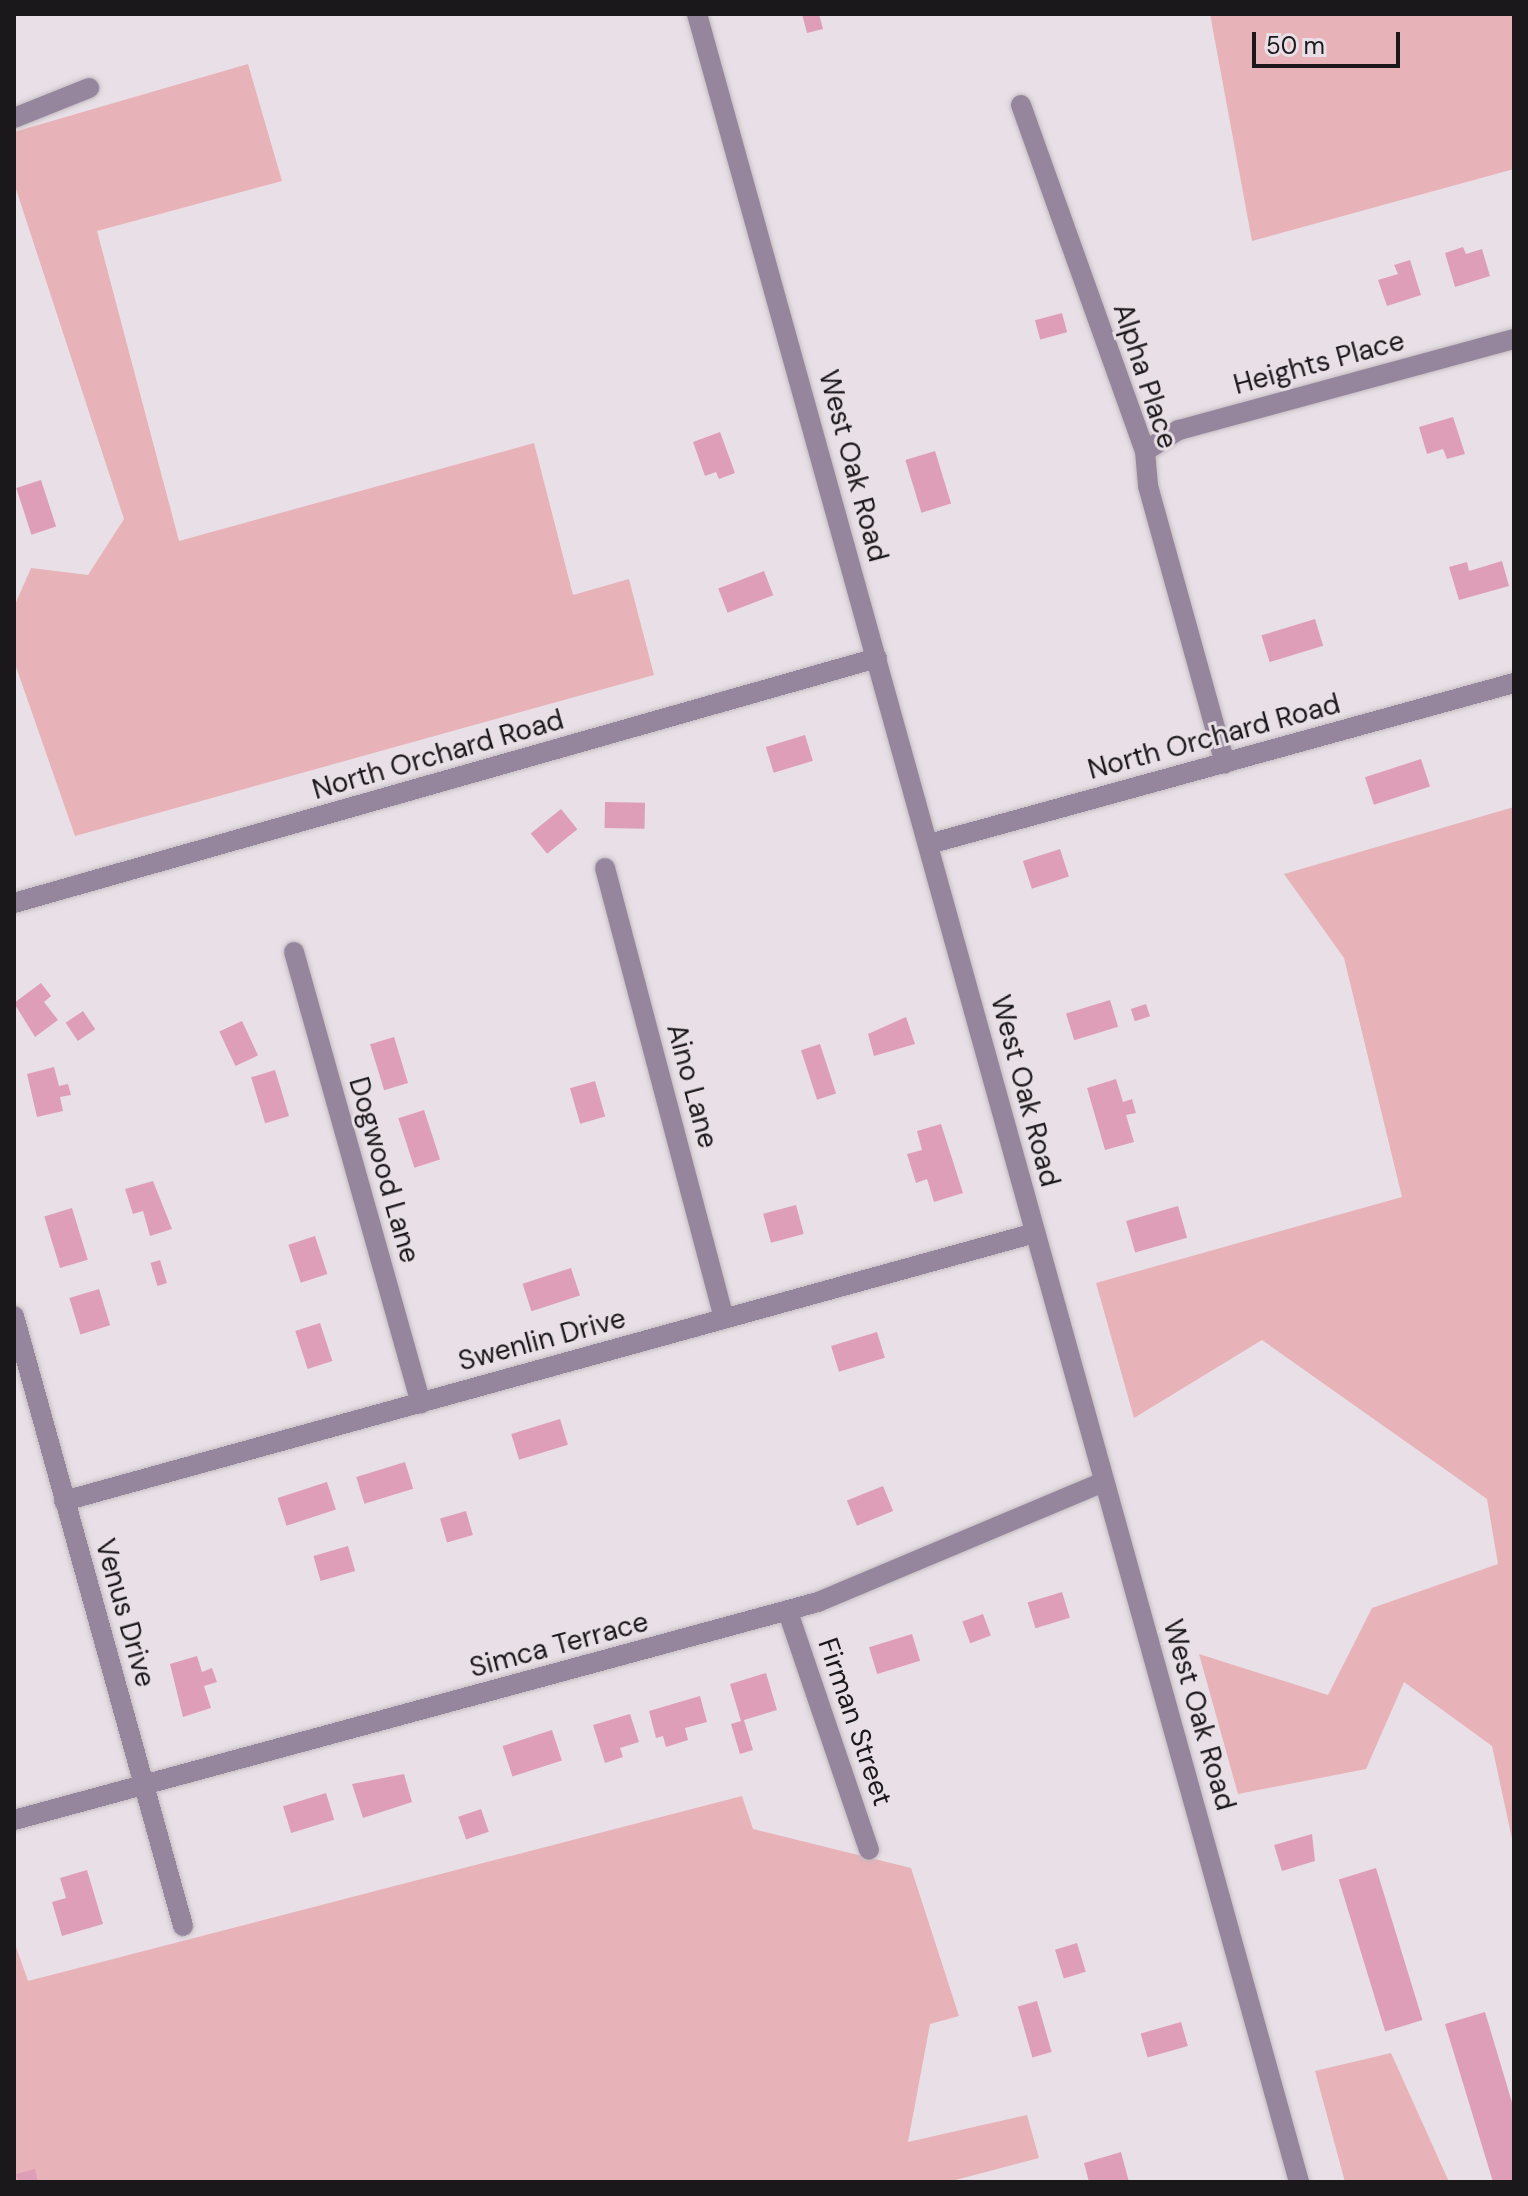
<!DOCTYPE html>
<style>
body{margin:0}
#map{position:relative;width:1528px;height:2196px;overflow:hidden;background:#e8e0e6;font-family:"DM Sans",sans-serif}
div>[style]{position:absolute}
.green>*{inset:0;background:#e7b2b8}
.building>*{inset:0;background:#df9eb8;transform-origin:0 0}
.roads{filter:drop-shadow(0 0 2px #c3bcc1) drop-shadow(0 0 2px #c3bcc1)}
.minor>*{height:20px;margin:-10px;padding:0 10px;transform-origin:10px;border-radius:10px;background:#96869d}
span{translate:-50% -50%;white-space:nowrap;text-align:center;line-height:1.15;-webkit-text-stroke:6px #e8e0e6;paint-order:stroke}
.street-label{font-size:28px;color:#1b181b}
.frame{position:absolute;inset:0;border:16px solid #1b181b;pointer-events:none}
.scale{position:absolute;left:1252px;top:32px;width:148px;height:36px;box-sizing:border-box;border:4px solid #1b181b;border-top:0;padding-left:10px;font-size:24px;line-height:28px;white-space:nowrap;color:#1b181b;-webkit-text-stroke:6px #e8e0e6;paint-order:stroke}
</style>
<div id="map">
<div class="green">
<i style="clip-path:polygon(1210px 14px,1514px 14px,1514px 169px,1252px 241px)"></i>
<i style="clip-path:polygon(248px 64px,282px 181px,97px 231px,179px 541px,534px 443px,573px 595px,629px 579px,654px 675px,75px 836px,14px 661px,14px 607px,31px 568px,88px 575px,124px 519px,14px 183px,14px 132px)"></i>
<i style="clip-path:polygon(1514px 807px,1514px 1848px,1492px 1746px,1404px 1682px,1366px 1769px,1238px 1794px,1199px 1654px,1328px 1695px,1372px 1608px,1498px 1564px,1487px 1499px,1262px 1340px,1134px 1418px,1096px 1283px,1402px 1197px,1344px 958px,1284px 874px)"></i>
<i style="clip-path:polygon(742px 1796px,753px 1829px,911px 1868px,959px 2016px,930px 2024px,908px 2142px,1027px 2115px,1039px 2158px,948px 2182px,14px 2182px,14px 1941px,28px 1981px)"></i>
<i style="clip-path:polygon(1391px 2053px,1449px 2182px,1345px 2182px,1315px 2071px)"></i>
</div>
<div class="building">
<i style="clip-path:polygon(802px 14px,819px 14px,823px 29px,807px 33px)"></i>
<i style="clip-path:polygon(1463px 247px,1466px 254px,1482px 249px,1490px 276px,1455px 287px,1445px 253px)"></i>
<i style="clip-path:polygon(1410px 260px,1421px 295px,1387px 306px,1378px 280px,1398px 274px,1394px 265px)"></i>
<i style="left:1062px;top:313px;width:20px;height:28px;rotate:75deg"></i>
<i style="clip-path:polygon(1453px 417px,1465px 454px,1447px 459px,1443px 449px,1427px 454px,1419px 427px)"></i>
<i style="clip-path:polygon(720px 432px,735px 473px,719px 479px,716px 472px,705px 476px,693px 442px)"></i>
<i style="left:935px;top:451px;width:55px;height:31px;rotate:73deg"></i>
<i style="left:41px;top:480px;width:49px;height:26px;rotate:72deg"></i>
<i style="clip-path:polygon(1502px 561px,1509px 586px,1459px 600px,1449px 567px,1467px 562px,1469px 571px)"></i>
<i style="left:764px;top:571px;width:26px;height:49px;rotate:69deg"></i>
<i style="left:1315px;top:619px;width:28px;height:56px;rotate:73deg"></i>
<i style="left:805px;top:735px;width:27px;height:41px;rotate:73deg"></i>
<i style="left:1421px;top:759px;width:29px;height:59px;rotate:72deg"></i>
<i style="left:605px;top:802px;width:40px;height:26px;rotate:1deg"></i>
<i style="left:561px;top:809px;width:26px;height:39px;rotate:51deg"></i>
<i style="left:1060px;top:849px;width:29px;height:39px;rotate:72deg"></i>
<i style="clip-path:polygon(41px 983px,51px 996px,44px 1002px,58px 1020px,35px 1037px,14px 1003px)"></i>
<i style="left:1110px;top:1000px;width:28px;height:46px;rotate:73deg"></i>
<i style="left:1146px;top:1004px;width:13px;height:16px;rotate:72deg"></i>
<i style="left:83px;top:1011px;width:22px;height:21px;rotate:56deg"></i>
<i style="clip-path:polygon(906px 1017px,915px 1044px,874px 1056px,868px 1034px)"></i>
<i style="left:242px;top:1021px;width:38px;height:25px;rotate:65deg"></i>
<i style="left:394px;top:1037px;width:48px;height:25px;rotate:73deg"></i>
<i style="left:820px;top:1044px;width:52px;height:20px;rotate:72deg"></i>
<i style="clip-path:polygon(54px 1067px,59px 1086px,68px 1084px,71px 1095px,60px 1097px,63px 1111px,37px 1117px,27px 1074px)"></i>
<i style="left:275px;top:1070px;width:48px;height:25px;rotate:73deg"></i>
<i style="clip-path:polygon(1116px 1079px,1123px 1102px,1132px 1099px,1136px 1113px,1126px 1115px,1134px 1142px,1105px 1150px,1087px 1088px)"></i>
<i style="left:595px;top:1081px;width:37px;height:26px;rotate:74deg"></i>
<i style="left:424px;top:1110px;width:52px;height:27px;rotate:72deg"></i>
<i style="clip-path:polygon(941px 1124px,963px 1193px,934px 1202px,927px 1179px,916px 1183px,907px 1154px,922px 1150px,917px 1131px)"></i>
<i style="clip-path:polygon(153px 1181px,172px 1229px,150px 1236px,143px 1211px,133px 1214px,125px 1189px)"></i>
<i style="left:796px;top:1205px;width:30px;height:34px;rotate:75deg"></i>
<i style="left:1178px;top:1206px;width:33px;height:54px;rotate:74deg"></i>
<i style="left:72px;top:1208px;width:54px;height:29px;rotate:73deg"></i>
<i style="left:315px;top:1236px;width:40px;height:28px;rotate:72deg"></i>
<i style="left:160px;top:1260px;width:24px;height:10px;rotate:73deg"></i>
<i style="left:571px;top:1268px;width:29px;height:51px;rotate:72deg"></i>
<i style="left:99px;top:1289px;width:38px;height:31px;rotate:73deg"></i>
<i style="left:320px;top:1323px;width:40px;height:26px;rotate:72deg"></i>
<i style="left:877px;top:1332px;width:27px;height:48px;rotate:73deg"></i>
<i style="left:560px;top:1419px;width:27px;height:51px;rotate:73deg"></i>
<i style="left:405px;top:1462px;width:28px;height:51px;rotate:73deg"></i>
<i style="left:327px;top:1482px;width:29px;height:52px;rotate:72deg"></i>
<i style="left:883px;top:1486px;width:27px;height:39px;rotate:68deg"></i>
<i style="left:466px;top:1511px;width:25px;height:27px;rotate:74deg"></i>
<i style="left:348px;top:1546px;width:26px;height:36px;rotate:74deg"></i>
<i style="left:1062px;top:1592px;width:27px;height:36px;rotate:73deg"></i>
<i style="left:983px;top:1614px;width:23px;height:22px;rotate:70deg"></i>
<i style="left:912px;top:1634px;width:28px;height:45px;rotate:73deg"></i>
<i style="clip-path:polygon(197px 1656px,202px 1672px,212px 1668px,217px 1682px,204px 1686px,211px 1708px,183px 1717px,170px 1664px)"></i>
<i style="clip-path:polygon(766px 1673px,777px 1710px,744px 1720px,753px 1750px,740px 1754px,731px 1724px,741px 1721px,730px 1684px)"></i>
<i style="clip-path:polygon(700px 1696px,707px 1722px,685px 1728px,688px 1740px,666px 1747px,663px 1736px,656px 1738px,649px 1711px)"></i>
<i style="clip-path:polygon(630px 1714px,639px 1742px,620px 1748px,623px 1757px,605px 1763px,593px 1725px)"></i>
<i style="left:552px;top:1730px;width:32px;height:52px;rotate:72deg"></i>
<i style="clip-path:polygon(404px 1774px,412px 1802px,363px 1818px,352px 1784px)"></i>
<i style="left:326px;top:1793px;width:28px;height:45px;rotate:73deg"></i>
<i style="left:481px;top:1809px;width:24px;height:24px;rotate:71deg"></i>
<i style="clip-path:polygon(1312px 1834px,1315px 1861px,1282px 1871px,1274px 1845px)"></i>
<i style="left:1376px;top:1868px;width:159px;height:39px;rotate:73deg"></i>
<i style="clip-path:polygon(87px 1870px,103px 1924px,62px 1936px,52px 1902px,66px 1898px,60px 1878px)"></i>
<i style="left:1077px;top:1943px;width:30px;height:23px;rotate:73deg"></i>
<i style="left:1037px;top:2001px;width:53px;height:20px;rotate:74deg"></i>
<i style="clip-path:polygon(1485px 2012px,1514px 2109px,1514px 2182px,1493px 2182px,1445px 2024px)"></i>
<i style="left:1181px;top:2022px;width:25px;height:42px;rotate:74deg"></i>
<i style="clip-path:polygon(1121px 2152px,1129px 2182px,1089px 2182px,1084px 2163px)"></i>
<i style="clip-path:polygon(35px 2169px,38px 2182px,19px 2182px,16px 2174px)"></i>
</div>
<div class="roads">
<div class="minor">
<i style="left:697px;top:14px;width:2250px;rotate:74.48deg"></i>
<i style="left:1021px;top:105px;width:368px;rotate:70.3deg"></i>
<i style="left:1145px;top:451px;width:35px;rotate:85deg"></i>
<i style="left:1148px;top:486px;width:288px;rotate:74.5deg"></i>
<i style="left:14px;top:118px;width:81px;rotate:-21.8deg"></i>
<i style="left:1145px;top:451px;width:40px;rotate:-32deg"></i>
<i style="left:1179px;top:430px;width:347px;rotate:-15.2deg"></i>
<i style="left:929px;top:844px;width:607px;rotate:-15.39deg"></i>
<i style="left:605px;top:868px;width:466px;rotate:75.2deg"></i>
<i style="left:14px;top:903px;width:897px;rotate:-15.85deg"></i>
<i style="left:294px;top:952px;width:469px;rotate:74.3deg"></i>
<i style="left:14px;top:1316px;width:633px;rotate:74.51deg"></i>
<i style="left:64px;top:1501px;width:1007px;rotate:-15.43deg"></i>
<i style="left:788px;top:1612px;width:251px;rotate:71.2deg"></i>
<i style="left:14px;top:1820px;width:833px;rotate:-15.17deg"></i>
<i style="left:818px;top:1602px;width:310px;rotate:-22.8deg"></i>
</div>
</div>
<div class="street-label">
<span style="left:1319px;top:363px;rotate:-15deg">Heights Place</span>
<span style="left:1145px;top:376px;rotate:72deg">Alpha Place</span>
<span style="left:853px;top:466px;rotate:75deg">West Oak Road</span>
<span style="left:1214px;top:737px;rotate:-15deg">North Orchard Road</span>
<span style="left:438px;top:755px;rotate:-16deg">North Orchard Road</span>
<span style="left:692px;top:1086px;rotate:75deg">Aino Lane</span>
<span style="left:1025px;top:1091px;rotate:75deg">West Oak Road</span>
<span style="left:384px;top:1170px;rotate:74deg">Dogwood Lane</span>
<span style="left:542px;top:1340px;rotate:-15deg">Swenlin Drive</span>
<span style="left:125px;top:1613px;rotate:74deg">Venus Drive</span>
<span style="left:559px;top:1645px;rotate:-15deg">Simca Terrace</span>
<span style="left:1199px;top:1715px;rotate:74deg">West Oak Road</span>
<span style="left:855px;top:1722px;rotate:71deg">Firman Street</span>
</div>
<div class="frame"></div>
<div class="scale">50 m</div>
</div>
